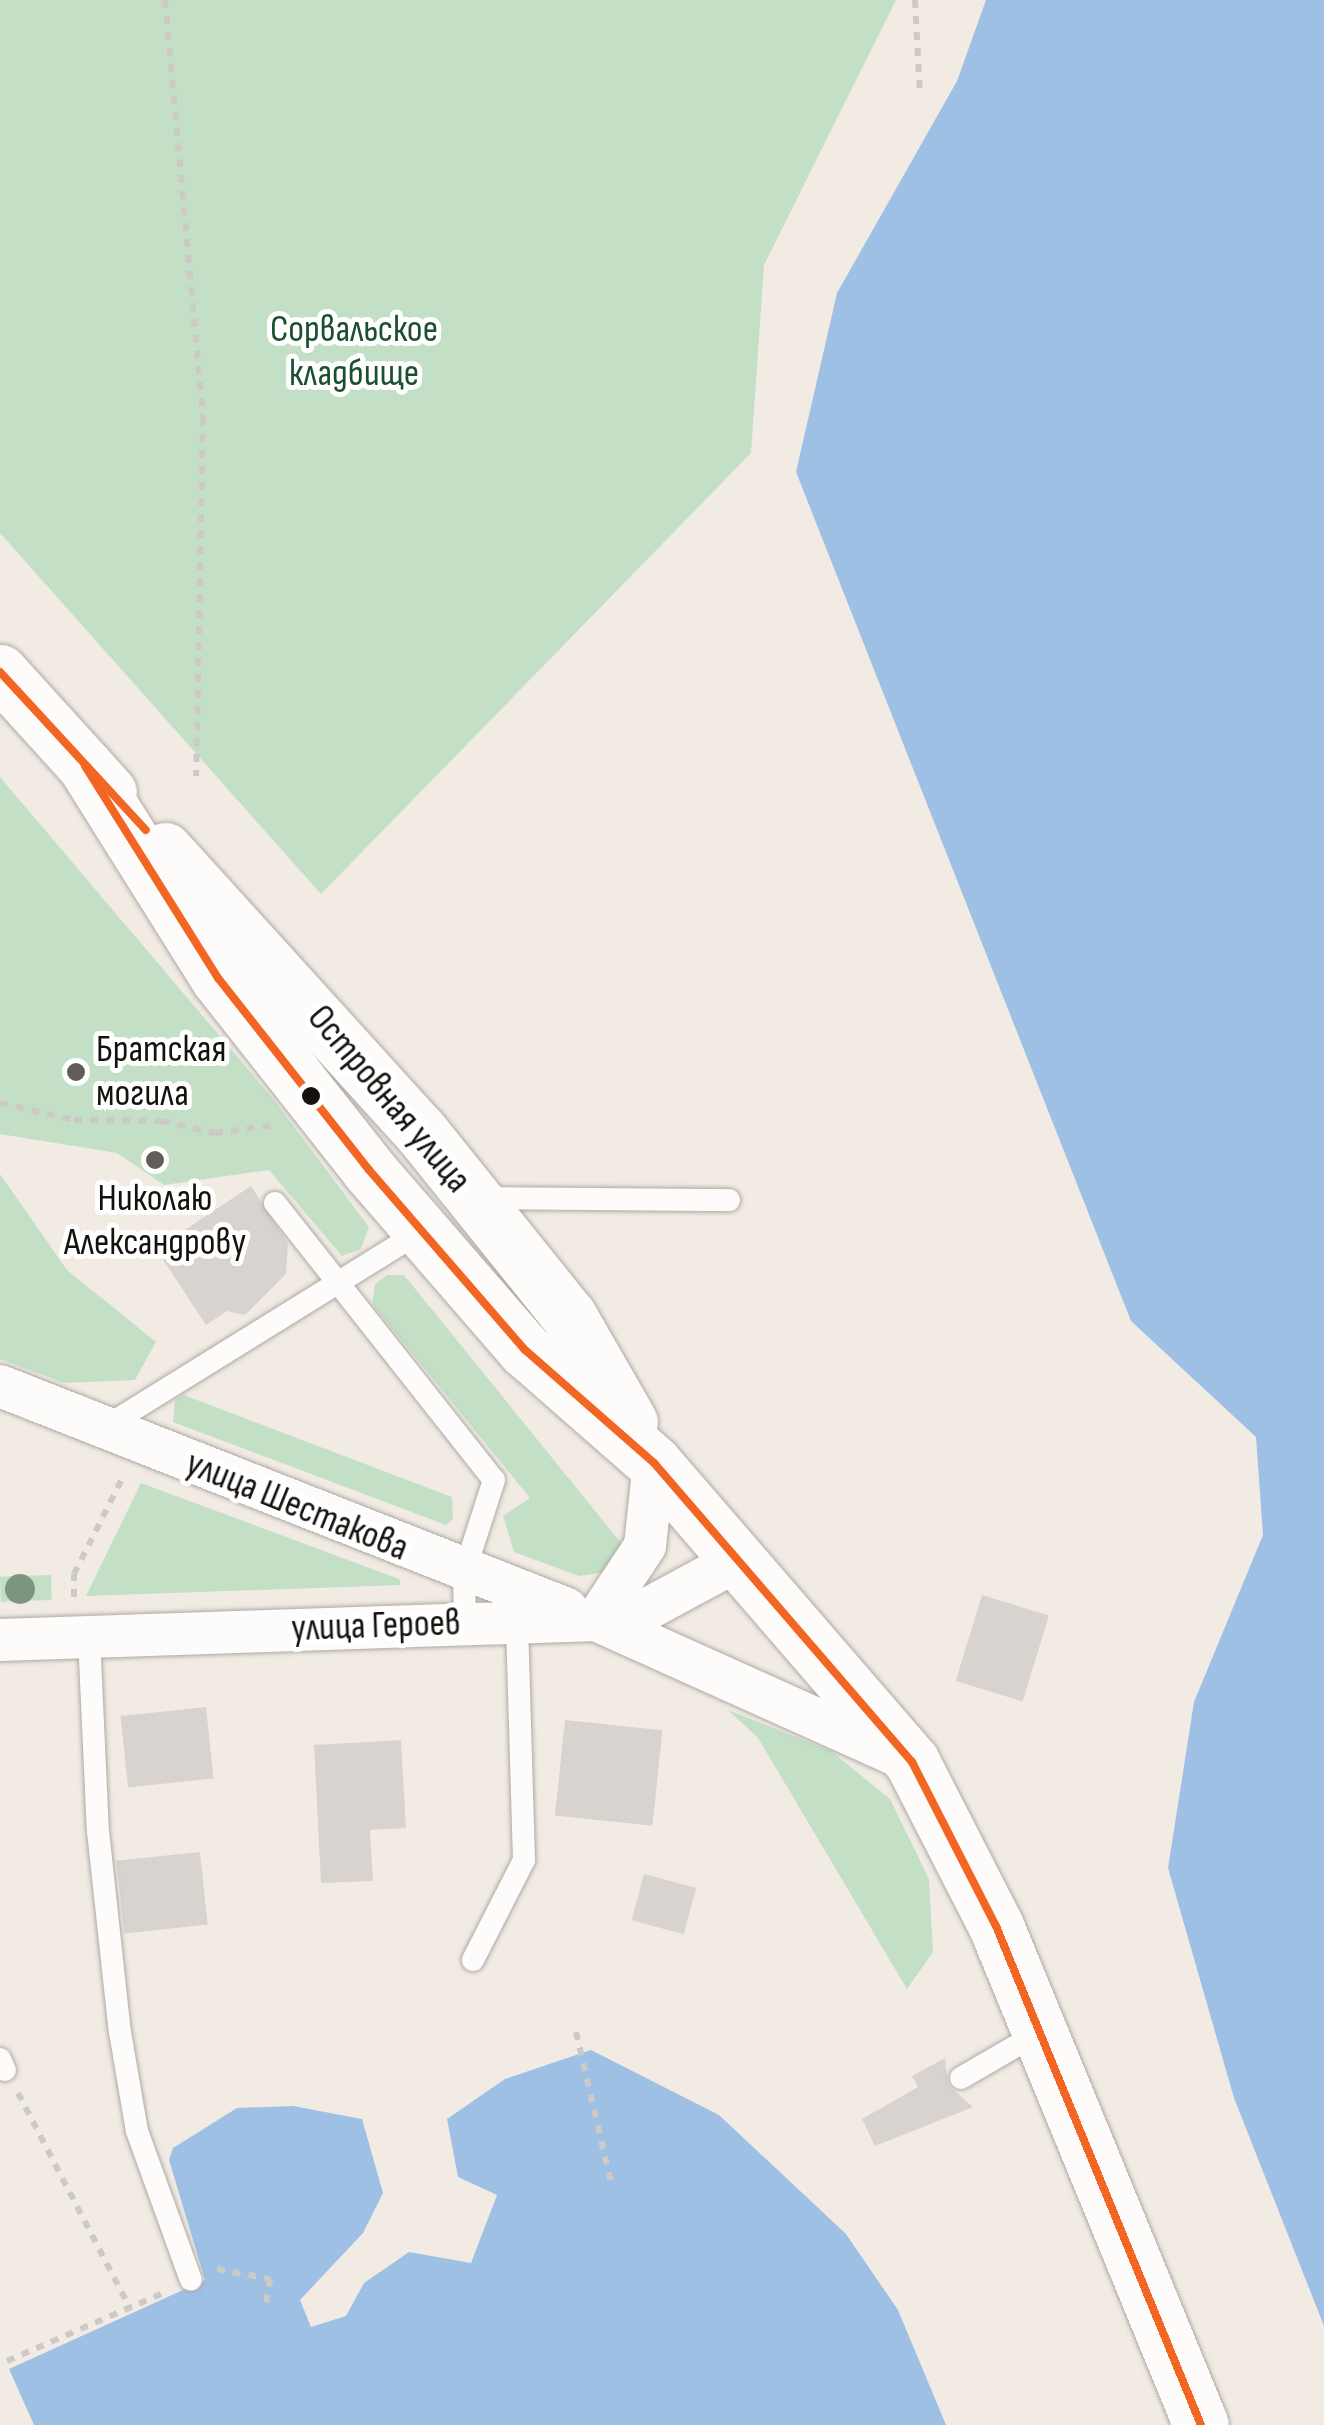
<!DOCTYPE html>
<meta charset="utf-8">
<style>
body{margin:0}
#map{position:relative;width:1324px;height:2425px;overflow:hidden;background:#f1ebe4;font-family:"Sofia Sans Condensed",sans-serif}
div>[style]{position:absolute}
.green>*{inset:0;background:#c3e0c6;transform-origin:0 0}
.water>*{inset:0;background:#9ec0e5}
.building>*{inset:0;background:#d9d3cf;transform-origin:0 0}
.path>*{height:6px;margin-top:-3px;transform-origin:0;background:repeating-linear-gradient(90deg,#cccac7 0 8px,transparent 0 16px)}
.roads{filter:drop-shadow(0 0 2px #aeaaa4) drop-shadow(0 0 2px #aeaaa4)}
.lane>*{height:22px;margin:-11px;padding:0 11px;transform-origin:11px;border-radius:11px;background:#fdfcfb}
.street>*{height:42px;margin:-21px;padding:0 21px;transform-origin:21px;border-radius:21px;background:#fdfcfb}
.primary>*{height:55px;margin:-27.5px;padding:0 27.5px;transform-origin:27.5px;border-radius:27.5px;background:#fdfcfb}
.bus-1>*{height:8px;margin:-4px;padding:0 4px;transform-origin:4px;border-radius:4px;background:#f26522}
.trees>*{width:30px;height:30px;margin:-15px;border-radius:50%;background:#7c9580}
.dots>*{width:28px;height:28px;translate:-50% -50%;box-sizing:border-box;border:5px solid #fff;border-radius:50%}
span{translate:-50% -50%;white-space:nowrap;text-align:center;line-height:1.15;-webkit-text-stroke:10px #fff;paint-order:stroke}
.park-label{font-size:38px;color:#1c4f2e}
.poi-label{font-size:38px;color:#15110d}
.left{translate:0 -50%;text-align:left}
.street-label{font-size:38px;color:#15110d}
</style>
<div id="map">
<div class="green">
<i style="clip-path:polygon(0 0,896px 0,764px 265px,751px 453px,321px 894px,0 533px)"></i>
<i style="clip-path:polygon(0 777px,274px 1100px,369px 1227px,361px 1249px,342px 1256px,269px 1170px,164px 1185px,117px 1153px,0 1134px)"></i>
<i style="clip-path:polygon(0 1174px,67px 1270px,156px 1342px,135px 1380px,64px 1383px,0 1359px)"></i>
<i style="clip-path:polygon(387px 1275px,404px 1275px,630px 1554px,614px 1571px,579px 1576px,514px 1552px,503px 1516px,530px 1498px,372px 1304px,375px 1284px)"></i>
<i style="clip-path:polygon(184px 1395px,452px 1497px,453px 1519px,446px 1525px,173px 1422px,175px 1400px)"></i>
<i style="clip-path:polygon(141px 1483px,399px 1579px,401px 1585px,86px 1596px)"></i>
<i style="left:51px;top:1575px;width:25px;height:51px;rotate:88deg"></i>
<i style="clip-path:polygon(728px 1710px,831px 1751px,890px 1799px,929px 1879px,933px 1952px,907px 1989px,758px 1738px)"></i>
</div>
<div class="water">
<i style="clip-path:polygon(986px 0,1324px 0,1324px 2326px,1234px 2098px,1168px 1868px,1194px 1702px,1263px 1535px,1256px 1437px,1131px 1321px,796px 472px,837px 293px,957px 81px)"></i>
<i style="clip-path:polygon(591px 2050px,719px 2115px,846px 2234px,898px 2310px,946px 2425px,34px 2425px,9px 2369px,205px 2280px,169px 2160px,173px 2148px,237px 2108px,293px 2106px,362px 2119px,383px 2193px,363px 2233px,300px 2300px,311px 2327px,346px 2316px,364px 2283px,409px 2252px,471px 2263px,497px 2195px,458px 2177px,447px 2119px,505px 2079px)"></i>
</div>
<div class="building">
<i style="clip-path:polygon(251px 1186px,288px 1244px,286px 1274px,245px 1315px,227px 1311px,206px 1325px,156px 1249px)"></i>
<i style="left:982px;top:1595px;width:70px;height:90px;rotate:17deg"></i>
<i style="left:206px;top:1707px;width:72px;height:86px;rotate:84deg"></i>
<i style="left:565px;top:1720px;width:98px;height:96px;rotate:6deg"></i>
<i style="clip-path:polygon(401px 1740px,406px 1828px,370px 1830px,373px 1881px,321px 1883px,314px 1745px)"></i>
<i style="left:200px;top:1852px;width:73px;height:84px;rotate:84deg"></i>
<i style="left:644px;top:1874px;width:54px;height:48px;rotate:15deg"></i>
<i style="clip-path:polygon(945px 2058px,948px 2085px,973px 2107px,875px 2146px,862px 2119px,918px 2087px,912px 2076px)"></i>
</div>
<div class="path">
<i style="left:165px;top:0;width:420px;rotate:84.8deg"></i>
<i style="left:203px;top:418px;width:358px;rotate:91.1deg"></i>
<i style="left:915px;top:0;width:95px;rotate:87deg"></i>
<i style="left:0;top:1103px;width:76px;rotate:12.9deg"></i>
<i style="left:74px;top:1120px;width:88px;rotate:0.7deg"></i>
<i style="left:162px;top:1121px;width:54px;rotate:12.8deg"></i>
<i style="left:215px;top:1133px;width:60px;rotate:-7.7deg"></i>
<i style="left:74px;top:1597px;width:23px;rotate:-90deg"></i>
<i style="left:74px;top:1574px;width:109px;rotate:-63.2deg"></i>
<i style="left:576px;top:2032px;width:154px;rotate:76.9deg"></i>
<i style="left:18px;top:2093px;width:242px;rotate:62.5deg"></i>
<i style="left:217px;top:2269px;width:54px;rotate:10.7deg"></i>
<i style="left:270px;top:2279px;width:26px;rotate:99deg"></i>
<i style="left:7px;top:2361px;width:173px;rotate:-23.5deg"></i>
</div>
<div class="roads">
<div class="lane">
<i style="left:483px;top:1198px;width:246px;rotate:0.5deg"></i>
<i style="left:275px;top:1203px;width:353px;rotate:51.7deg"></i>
<i style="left:494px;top:1480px;width:98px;rotate:107.9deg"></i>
<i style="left:464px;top:1573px;width:49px;rotate:88.8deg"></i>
<i style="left:102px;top:1429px;width:374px;rotate:-31.8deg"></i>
<i style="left:89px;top:1636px;width:195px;rotate:87.4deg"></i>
<i style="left:98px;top:1831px;width:202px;rotate:83.8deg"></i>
<i style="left:120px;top:2032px;width:100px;rotate:80.3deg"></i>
<i style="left:137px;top:2131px;width:158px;rotate:70.1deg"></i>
<i style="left:473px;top:1960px;width:112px;rotate:-63deg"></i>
<i style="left:524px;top:1860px;width:239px;rotate:-91.7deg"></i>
<i style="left:0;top:2059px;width:12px;rotate:66deg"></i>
<i style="left:961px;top:2078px;width:91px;rotate:-30.2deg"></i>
</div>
<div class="street">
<i style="left:0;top:1386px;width:609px;rotate:21.47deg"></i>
<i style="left:654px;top:1463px;width:83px;rotate:96.2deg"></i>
<i style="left:645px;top:1546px;width:89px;rotate:123.5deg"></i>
<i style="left:596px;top:1620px;width:331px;rotate:24.2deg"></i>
<i style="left:0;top:1640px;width:596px;rotate:-1.92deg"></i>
<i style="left:596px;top:1620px;width:45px;rotate:-9deg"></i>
<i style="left:640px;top:1613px;width:111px;rotate:-28.4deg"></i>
</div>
<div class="primary">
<i style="left:0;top:672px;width:162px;rotate:47.8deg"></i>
<i style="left:85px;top:766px;width:250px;rotate:57.9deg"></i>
<i style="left:218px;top:978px;width:244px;rotate:51.8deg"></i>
<i style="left:369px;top:1170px;width:238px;rotate:49.1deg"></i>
<i style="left:525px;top:1350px;width:171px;rotate:41.2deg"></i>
<i style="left:654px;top:1463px;width:395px;rotate:49.2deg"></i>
<i style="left:912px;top:1762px;width:184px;rotate:62.9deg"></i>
<i style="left:996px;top:1926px;width:539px;rotate:67.67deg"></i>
<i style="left:165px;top:850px;width:379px;rotate:47.8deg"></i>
<i style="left:420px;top:1131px;width:238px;rotate:51.2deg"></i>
<i style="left:569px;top:1316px;width:122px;rotate:60.1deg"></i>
</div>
</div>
<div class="bus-1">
<i style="left:0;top:672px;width:215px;rotate:47.3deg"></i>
<i style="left:85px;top:766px;width:250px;rotate:57.9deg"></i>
<i style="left:218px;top:978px;width:244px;rotate:51.8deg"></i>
<i style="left:369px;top:1170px;width:238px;rotate:49.1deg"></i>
<i style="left:525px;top:1350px;width:171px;rotate:41.2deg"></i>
<i style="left:654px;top:1463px;width:395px;rotate:49.2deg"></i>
<i style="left:912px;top:1762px;width:184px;rotate:62.9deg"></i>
<i style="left:996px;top:1926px;width:539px;rotate:67.67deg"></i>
</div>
<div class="trees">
<i style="left:20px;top:1589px"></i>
</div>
<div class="dots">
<i style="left:76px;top:1072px;background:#625d58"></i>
<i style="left:311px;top:1096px;background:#15110d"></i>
<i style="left:155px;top:1160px;background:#625d58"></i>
</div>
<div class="park-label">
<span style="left:354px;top:352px">Сорвальское<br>кладбище</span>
</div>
<div class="poi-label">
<span class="left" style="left:96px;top:1072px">Братская<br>могила</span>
<span style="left:155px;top:1221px">Николаю<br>Александрову</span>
</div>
<div class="street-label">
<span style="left:389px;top:1099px;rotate:50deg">Островная улица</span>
<span style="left:297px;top:1506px;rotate:22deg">улица Шестакова</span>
<span style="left:376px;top:1626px;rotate:-2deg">улица Героев</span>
</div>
</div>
